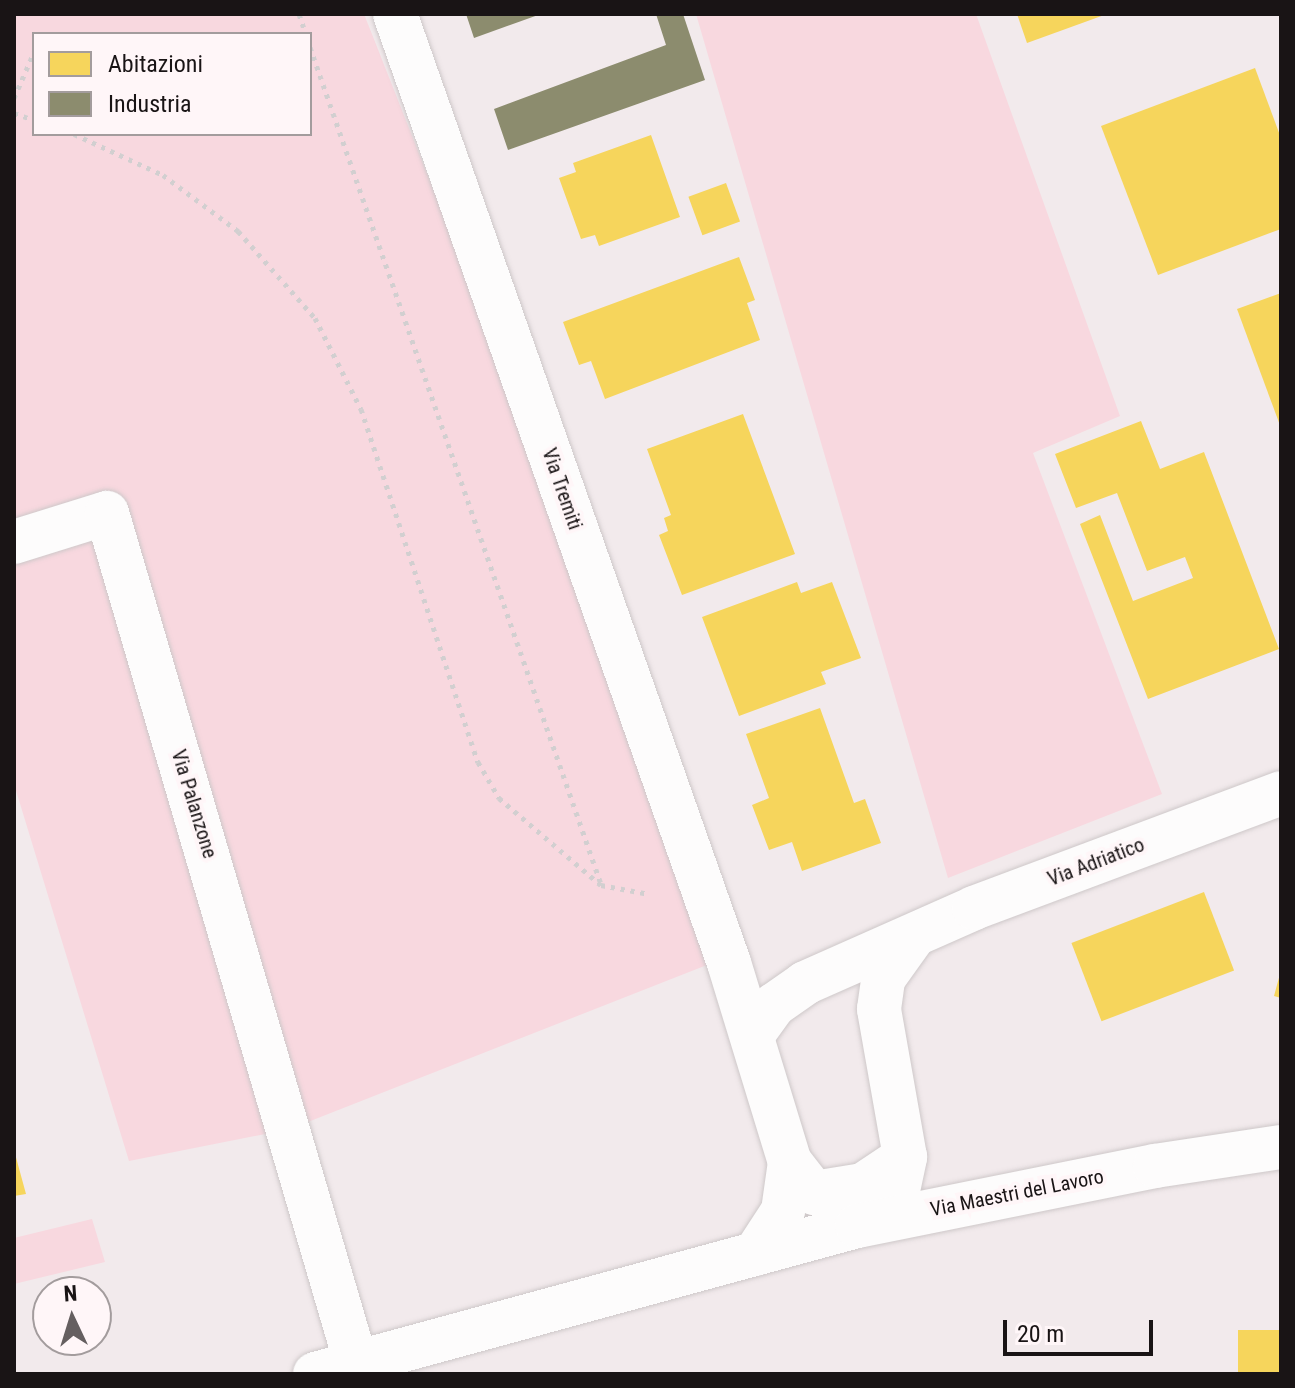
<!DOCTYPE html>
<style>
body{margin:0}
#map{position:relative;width:1295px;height:1388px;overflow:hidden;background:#f2eaec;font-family:"Roboto Condensed",sans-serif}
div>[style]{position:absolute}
.green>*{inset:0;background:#f8d8df}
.homes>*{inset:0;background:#f6d55c;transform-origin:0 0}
.industry>*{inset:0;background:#8c8c6e}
.path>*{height:5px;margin-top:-2.5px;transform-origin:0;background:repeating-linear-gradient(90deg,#d2cfd0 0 4px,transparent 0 10px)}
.roads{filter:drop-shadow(0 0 2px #cec8c9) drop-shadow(0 0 2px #cec8c9)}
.minor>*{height:44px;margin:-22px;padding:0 22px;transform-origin:22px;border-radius:22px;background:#fdfcfc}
span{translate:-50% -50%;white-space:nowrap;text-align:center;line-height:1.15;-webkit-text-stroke:8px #fff6f8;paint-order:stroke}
.street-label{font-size:20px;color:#191415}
.frame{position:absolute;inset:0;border:16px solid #191415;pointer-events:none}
.legend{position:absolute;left:32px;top:32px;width:280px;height:104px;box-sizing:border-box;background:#fff6f8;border:2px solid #a39c9d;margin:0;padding:10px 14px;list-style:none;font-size:24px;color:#191415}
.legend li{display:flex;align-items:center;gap:16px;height:40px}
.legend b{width:40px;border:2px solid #a39c9d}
.north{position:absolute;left:32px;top:1276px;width:80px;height:80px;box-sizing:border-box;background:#fff6f8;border:2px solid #a39c9d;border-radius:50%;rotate:356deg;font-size:22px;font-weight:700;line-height:32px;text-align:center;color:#191415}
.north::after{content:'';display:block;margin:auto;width:28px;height:36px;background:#655f60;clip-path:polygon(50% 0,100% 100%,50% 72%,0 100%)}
.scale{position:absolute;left:1003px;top:1320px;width:150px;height:36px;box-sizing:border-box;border:4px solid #191415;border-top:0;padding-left:10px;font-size:24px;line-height:28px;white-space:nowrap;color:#191415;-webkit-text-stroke:6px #fff6f8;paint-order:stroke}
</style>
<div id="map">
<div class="green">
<i style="clip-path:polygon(evenodd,14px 14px,364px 14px,437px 199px,712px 963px,290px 1129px,129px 1161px,14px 784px,14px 14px,34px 34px,310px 34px,310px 134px,34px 134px,34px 34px)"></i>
<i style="clip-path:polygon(696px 14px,976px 14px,1120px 416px,1033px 453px,1162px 794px,948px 878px)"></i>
<i style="clip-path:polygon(92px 1219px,105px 1262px,14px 1284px,14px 1238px)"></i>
</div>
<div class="homes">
<i style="clip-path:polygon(1017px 14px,1107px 14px,1027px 43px)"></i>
<i style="clip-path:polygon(1255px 68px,1281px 138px,1281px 229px,1158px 275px,1101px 126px)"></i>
<i style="clip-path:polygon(651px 135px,680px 217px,599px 246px,595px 235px,581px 239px,559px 178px,576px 172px,573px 163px)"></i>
<i style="left:726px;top:183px;width:41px;height:40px;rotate:70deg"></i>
<i style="clip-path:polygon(739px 257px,755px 300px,747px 303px,760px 340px,605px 399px,591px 361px,579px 365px,563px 322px)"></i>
<i style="clip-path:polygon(1281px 293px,1281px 428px,1237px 309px)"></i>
<i style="clip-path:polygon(743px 414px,795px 554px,682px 595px,659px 535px,668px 531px,664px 518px,671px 515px,647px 449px)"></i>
<i style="clip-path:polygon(1141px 421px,1160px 469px,1204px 452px,1279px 649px,1148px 699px,1080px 524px,1100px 515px,1133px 601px,1193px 578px,1185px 557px,1147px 571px,1117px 493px,1076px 508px,1055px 454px)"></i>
<i style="clip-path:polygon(797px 582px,801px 593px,832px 582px,861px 658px,821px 672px,826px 684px,739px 716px,702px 617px)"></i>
<i style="clip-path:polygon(820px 708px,854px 803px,865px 799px,881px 843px,802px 871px,792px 842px,769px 850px,752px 805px,769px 798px,746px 734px)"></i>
<i style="left:1204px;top:892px;width:84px;height:142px;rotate:69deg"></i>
<i style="clip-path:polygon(1280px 974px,1281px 974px,1281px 998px,1274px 996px)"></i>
<i style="clip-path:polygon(14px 1150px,26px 1194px,14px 1196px)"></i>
<i style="left:1281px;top:1330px;width:44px;height:43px;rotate:90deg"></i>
</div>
<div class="industry">
<i style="clip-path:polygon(466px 14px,541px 14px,474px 38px)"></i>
<i style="clip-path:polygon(656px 14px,683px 14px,705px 80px,508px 150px,494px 109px,666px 45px)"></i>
</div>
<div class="path">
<i style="left:299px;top:14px;width:21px;rotate:71deg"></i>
<i style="left:310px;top:47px;width:886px;rotate:70.83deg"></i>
<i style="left:14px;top:98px;width:50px;rotate:-66.5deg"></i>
<i style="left:14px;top:113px;width:21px;rotate:19deg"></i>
<i style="left:74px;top:134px;width:98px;rotate:24.7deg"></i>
<i style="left:163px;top:175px;width:94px;rotate:36.7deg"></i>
<i style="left:238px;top:231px;width:116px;rotate:48.5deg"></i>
<i style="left:315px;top:318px;width:102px;rotate:63.2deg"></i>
<i style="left:361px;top:409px;width:372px;rotate:71.7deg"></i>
<i style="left:478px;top:762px;width:42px;rotate:59.7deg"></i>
<i style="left:499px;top:798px;width:134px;rotate:40.5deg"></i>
<i style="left:601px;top:885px;width:49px;rotate:10.6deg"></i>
</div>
<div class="roads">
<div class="minor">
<i style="left:395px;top:14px;width:1006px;rotate:70.61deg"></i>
<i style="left:729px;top:963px;width:208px;rotate:73deg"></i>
<i style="left:790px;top:1162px;width:39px;rotate:52deg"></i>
<i style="left:814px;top:1193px;width:50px;rotate:-9.3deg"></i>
<i style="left:863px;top:1185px;width:50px;rotate:-33.7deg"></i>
<i style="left:14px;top:542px;width:97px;rotate:-17.3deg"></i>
<i style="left:107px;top:513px;width:886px;rotate:73.67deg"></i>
<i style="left:753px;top:1034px;width:36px;rotate:-54deg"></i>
<i style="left:774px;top:1005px;width:38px;rotate:-35deg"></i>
<i style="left:805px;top:983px;width:185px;rotate:-23.9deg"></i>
<i style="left:974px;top:908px;width:328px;rotate:-20.5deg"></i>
<i style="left:899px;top:1186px;width:30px;rotate:-78deg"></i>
<i style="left:905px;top:1157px;width:150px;rotate:-100deg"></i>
<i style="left:879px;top:1009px;width:30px;rotate:-82deg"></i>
<i style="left:883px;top:979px;width:52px;rotate:-54.5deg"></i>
<i style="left:755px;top:1254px;width:51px;rotate:-56.9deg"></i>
<i style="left:783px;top:1211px;width:49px;rotate:-81.9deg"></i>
<i style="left:315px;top:1374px;width:562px;rotate:-15.27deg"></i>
<i style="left:857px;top:1226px;width:304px;rotate:-11.4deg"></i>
<i style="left:1155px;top:1166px;width:127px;rotate:-8.6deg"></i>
</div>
</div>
<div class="street-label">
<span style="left:562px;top:489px;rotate:71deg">Via Tremiti</span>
<span style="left:194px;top:804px;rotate:73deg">Via Palanzone</span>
<span style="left:1096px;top:862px;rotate:-21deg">Via Adriatico</span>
<span style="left:1017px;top:1193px;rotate:-11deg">Via Maestri del Lavoro</span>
</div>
<div class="frame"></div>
<ul class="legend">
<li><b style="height:22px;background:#f6d55c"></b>Abitazioni</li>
<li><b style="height:22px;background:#8c8c6e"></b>Industria</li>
</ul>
<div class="north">N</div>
<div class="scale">20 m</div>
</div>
